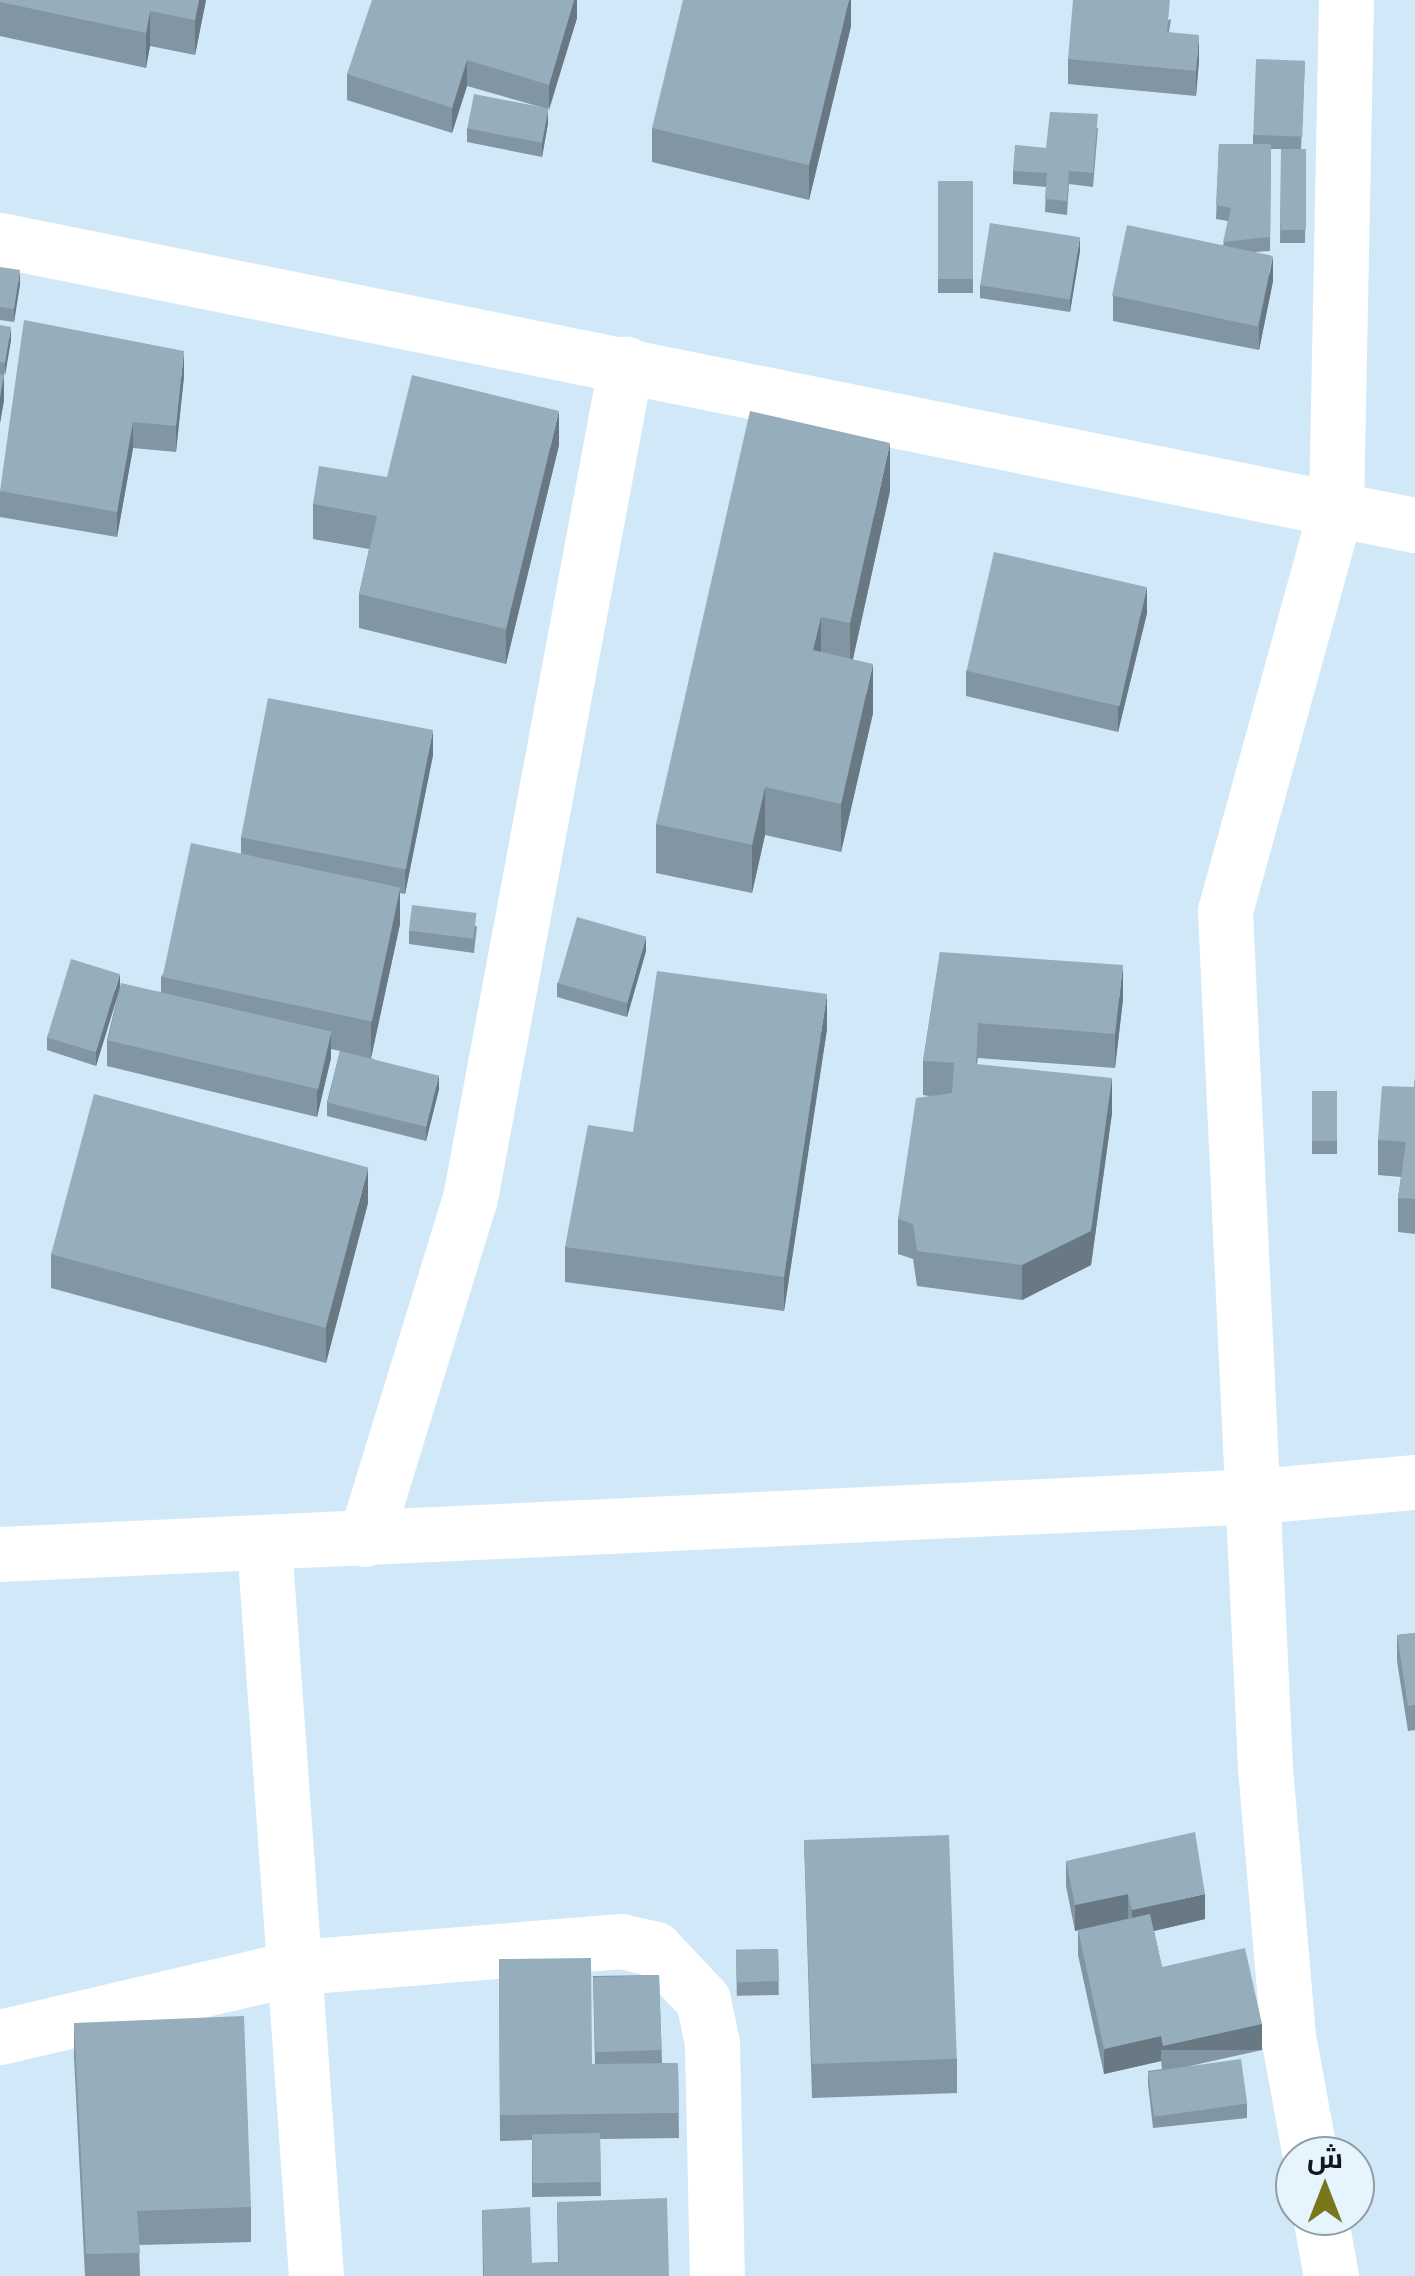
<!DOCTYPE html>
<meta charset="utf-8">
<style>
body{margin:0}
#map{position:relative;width:1415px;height:2276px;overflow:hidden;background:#d1e8f8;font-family:"Source Serif 4",Cairo,serif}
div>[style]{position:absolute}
.minor>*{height:55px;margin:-27.5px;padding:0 27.5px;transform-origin:27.5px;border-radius:27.5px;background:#fff}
.wall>*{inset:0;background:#8195a2;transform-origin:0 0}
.shaded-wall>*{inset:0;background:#697984;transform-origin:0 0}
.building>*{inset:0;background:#96adbc;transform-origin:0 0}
span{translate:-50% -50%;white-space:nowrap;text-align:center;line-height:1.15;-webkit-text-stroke:8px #e6f4fe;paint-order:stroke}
.north{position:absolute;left:1275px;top:2136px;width:100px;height:100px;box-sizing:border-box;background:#e6f4fe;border:2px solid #919ca5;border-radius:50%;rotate:0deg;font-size:28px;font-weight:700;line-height:40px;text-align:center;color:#11191f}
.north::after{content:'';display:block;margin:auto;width:35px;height:45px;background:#7a761c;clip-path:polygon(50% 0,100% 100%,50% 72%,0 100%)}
</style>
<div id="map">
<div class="minor">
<i style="left:0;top:240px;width:1443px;rotate:11.39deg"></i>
<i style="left:365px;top:1539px;width:357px;rotate:-72.9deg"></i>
<i style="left:470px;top:1198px;width:849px;rotate:-79.42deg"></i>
<i style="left:264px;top:1543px;width:735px;rotate:85.94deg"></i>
<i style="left:0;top:1554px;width:1258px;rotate:-2.64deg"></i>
<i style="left:1257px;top:1496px;width:159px;rotate:-5.1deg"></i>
<i style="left:0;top:2037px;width:306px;rotate:-13.2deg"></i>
<i style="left:298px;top:1967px;width:324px;rotate:-4.6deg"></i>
<i style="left:621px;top:1941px;width:35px;rotate:13deg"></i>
<i style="left:655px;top:1949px;width:70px;rotate:46.7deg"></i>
<i style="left:703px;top:2000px;width:44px;rotate:78.2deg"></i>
<i style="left:712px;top:2043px;width:233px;rotate:88.8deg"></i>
<i style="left:1310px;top:2156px;width:122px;rotate:-100.4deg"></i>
<i style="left:1288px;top:2036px;width:271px;rotate:-94.9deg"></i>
<i style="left:1265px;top:1766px;width:856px;rotate:-92.68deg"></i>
<i style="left:1225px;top:911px;width:419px;rotate:-74.6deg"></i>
<i style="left:1336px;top:507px;width:507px;rotate:-88.87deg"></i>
<i style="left:1320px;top:2216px;width:61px;rotate:79.6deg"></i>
</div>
<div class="wall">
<i style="clip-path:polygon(0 0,206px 0,195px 55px,150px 46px,146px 68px,0 36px)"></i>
<i style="clip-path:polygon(577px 0,577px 18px,548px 110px,548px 123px,542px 157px,467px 142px,467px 128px,544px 108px,467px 86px,452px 133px,347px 100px,347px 74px)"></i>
<i style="clip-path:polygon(851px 0,851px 26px,809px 200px,652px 162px,652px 128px)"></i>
<i style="clip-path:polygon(1171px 19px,1169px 32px,1199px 60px,1196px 96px,1068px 84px,1068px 59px)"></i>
<i style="clip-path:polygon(1305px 61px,1301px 149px,1306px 149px,1305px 243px,1280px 243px,1281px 149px,1271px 149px,1270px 251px,1255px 252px,1273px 281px,1259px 350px,1113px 321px,1113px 296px,1223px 246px,1228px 221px,1216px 219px,1219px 144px,1253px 144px,1253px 135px)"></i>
<i style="clip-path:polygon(1098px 128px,1093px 187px,1069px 184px,1067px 215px,1045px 212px,1046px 187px,1013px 184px,1013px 171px,1046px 148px)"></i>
<i style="left:938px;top:181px;width:35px;height:112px"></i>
<i style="clip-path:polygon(1080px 251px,1070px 312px,980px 298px,980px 285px)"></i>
<i style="clip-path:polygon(0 267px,20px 284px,14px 322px,0 320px)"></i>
<i style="clip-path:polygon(0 325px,11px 340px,4px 376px,4px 400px,0 423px)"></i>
<i style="clip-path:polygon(184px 376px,176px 452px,133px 448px,117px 537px,0 517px,0 491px)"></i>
<i style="clip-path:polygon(559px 445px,506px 664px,359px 628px,359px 594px,369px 549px,313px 539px,313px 504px,387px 477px)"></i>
<i style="clip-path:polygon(890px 491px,853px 659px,873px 713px,841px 852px,765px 835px,752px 893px,656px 873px,656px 824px)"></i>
<i style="clip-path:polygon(1147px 613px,1118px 732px,966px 696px,966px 671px)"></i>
<i style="clip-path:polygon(433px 755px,405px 894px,400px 893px,400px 924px,371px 1058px,439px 1089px,426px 1141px,327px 1116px,327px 1102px,340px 1051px,331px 1049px,331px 1058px,317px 1117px,107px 1066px,107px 1040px,119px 990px,96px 1066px,47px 1050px,47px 1037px,120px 987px,161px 992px,161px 977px,241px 854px,241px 837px)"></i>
<i style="clip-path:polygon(477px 926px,474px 953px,409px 944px,409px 931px)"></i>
<i style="clip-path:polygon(646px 951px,627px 1017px,557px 997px,557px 983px)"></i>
<i style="clip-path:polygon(940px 952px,1123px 999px,1115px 1068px,978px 1058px,977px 1065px,1112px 1113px,1091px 1265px,1022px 1300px,917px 1286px,913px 1259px,898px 1254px,898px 1219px,929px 1096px,923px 1095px,923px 1061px)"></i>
<i style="clip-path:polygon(827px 1029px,784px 1311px,565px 1282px,565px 1247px,633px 1132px)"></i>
<i style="clip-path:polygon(1415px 1078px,1415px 1234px,1398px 1232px,1398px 1198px,1401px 1177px,1378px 1175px,1378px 1140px,1414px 1087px)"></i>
<i style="left:1312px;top:1091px;width:25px;height:63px"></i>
<i style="clip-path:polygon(368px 1203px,326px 1363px,51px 1288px,51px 1254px)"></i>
<i style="clip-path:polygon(1415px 1633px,1415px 1730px,1408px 1731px,1397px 1661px,1397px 1635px)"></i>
<i style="clip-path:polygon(804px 1840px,957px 2059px,957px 2093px,812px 2098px)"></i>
<i style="clip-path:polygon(1066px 1861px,1205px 1919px,1154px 1931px,1162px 1967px,1262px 2050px,1190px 2066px,1247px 2104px,1247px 2118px,1153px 2128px,1148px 2084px,1148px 2071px,1162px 2069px,1161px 2061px,1104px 2074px,1078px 1955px,1078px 1930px,1075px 1931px,1066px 1886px)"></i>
<i style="left:778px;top:1949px;width:46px;height:42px;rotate:89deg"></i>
<i style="clip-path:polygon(499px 1959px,592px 2064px,595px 2064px,593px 1976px,659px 1975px,662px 2063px,678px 2063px,679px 2138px,600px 2139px,601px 2196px,532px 2197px,532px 2140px,500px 2141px)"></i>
<i style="clip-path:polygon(74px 2023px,251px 2207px,251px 2242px,139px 2245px,140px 2276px,85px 2276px,74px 2057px)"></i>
<i style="clip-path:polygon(557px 2202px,669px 2276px,483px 2276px,482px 2210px,532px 2263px,558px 2262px)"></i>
</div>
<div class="shaded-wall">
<i style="clip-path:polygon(199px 0,206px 0,195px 55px,195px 20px)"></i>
<i style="clip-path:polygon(574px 0,577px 0,577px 18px,549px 110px,549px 85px)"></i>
<i style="clip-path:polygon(849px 0,851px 0,851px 26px,809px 200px,809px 165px)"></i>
<i style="clip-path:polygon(150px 11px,150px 46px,146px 68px,146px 33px)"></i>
<i style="clip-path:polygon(1199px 35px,1199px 60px,1196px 96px,1196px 71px)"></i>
<i style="clip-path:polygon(467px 60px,467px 86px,452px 133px,452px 108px)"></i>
<i style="clip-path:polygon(548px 109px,548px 123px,542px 157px,542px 144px)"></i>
<i style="clip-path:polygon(1080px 237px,1080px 251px,1070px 312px,1070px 299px)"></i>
<i style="clip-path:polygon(1273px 256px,1273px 281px,1259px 350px,1259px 325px)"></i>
<i style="clip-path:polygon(20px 270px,20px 284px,14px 322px,14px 309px)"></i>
<i style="clip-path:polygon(11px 327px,11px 340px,5px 376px,5px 363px)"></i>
<i style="clip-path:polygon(184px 351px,184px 376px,176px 452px,176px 426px)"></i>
<i style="clip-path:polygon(4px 375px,4px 400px,0 423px,0 397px)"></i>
<i style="clip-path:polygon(559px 411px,559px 445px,506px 664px,506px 629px)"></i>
<i style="clip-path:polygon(133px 422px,133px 448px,117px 537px,117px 512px)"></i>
<i style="clip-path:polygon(890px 443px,890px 491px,850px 672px,850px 623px)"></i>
<i style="clip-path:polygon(1147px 587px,1147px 613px,1118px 732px,1118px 706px)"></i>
<i style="clip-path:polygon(821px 617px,821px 665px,813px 650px)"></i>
<i style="clip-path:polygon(873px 664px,873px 713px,841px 852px,841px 804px)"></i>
<i style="clip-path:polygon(433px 730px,433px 755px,405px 894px,405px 869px)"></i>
<i style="clip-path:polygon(765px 787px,765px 835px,752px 893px,752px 845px)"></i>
<i style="clip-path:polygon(400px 889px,400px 924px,371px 1058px,371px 1023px)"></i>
<i style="clip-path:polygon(646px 937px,646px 951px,627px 1017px,627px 1004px)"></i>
<i style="clip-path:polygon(1123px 965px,1123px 999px,1115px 1068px,1115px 1034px)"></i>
<i style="clip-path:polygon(120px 974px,120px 988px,96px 1066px,96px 1052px)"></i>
<i style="clip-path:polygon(827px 994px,827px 1029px,784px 1311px,784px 1277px)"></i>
<i style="clip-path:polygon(331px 1033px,331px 1058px,317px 1117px,317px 1092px)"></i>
<i style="clip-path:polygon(439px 1075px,439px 1089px,426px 1141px,426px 1128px)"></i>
<i style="clip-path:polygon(1112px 1078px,1112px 1113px,1091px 1265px,1022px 1300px,1022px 1265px)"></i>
<i style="clip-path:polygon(368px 1168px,368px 1203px,326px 1363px,326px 1328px)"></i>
<i style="clip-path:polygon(1128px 1894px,1128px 1919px,1075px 1931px,1075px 1905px)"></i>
<i style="clip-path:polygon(1205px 1894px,1205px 1919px,1132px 1936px,1132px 1910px)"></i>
<i style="left:1262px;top:2024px;width:26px;height:101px;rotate:90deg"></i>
<i style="clip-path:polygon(1161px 2036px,1161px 2061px,1104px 2074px,1104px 2049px)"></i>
</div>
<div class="building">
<i style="clip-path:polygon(0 0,199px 0,195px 20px,150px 11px,146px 33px,0 2px)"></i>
<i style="clip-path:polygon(372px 0,574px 0,549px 85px,467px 60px,452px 108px,347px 74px)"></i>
<i style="clip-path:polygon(683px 0,849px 0,809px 165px,652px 128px)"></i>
<i style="clip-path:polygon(1073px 0,1170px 0,1167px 32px,1199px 35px,1196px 71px,1068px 59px)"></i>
<i style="left:1256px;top:59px;width:49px;height:76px;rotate:2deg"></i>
<i style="left:474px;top:94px;width:76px;height:35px;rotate:11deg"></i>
<i style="clip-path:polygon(1050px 112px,1098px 114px,1093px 173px,1069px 171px,1067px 201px,1045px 199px,1047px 173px,1013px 171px,1015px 145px,1046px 148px)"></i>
<i style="clip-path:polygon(1219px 144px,1271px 144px,1270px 237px,1223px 242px,1231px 208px,1216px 205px)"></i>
<i style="left:1281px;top:149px;width:25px;height:81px"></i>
<i style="left:938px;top:181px;width:35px;height:98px"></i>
<i style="left:990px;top:223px;width:91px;height:63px;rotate:9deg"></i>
<i style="left:1127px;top:225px;width:149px;height:72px;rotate:12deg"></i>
<i style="clip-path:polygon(0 267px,20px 270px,14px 309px,0 307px)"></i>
<i style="clip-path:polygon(24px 320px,184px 351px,176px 426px,133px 422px,117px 512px,0 491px)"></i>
<i style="clip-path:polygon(0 325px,11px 327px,5px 363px,0 362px)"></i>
<i style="clip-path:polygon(0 374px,4px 375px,0 397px)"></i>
<i style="clip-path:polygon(412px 375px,559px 411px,506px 629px,359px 594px,377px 516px,313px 504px,319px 466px,387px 477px)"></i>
<i style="clip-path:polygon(750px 411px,890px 443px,850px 623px,821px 617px,813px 650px,873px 664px,841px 804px,765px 787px,752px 845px,656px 824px)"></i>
<i style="left:994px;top:552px;width:157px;height:122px;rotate:13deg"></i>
<i style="left:268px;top:698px;width:168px;height:142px;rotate:11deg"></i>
<i style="left:191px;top:843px;width:214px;height:137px;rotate:12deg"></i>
<i style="left:412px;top:905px;width:65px;height:26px;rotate:7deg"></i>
<i style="left:577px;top:917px;width:72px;height:69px;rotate:16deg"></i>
<i style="clip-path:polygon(940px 952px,1123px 965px,1115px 1034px,978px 1023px,976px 1064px,1112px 1078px,1091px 1231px,1022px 1265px,917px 1251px,913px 1224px,898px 1219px,916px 1098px,952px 1093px,954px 1063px,923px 1061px)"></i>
<i style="left:71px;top:959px;width:51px;height:82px;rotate:17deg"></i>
<i style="clip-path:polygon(657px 971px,827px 994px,784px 1277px,565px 1247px,588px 1125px,633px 1132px)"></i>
<i style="left:121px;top:983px;width:216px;height:59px;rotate:13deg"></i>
<i style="left:340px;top:1051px;width:102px;height:53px;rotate:14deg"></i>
<i style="clip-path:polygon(1415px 1078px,1415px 1199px,1398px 1198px,1406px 1142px,1378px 1140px,1382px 1086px,1414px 1087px)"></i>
<i style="left:1312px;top:1091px;width:25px;height:50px"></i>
<i style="left:94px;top:1094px;width:284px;height:166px;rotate:15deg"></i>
<i style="clip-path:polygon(1415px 1633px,1415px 1705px,1408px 1706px,1397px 1635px)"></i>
<i style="clip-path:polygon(1195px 1832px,1205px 1894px,1132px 1910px,1128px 1894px,1075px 1905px,1066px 1861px)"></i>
<i style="left:949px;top:1835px;width:224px;height:145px;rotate:88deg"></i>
<i style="clip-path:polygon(1150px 1914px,1162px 1967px,1245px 1948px,1262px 2024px,1163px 2046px,1161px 2036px,1104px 2049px,1078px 1930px)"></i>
<i style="left:778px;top:1949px;width:32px;height:42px;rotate:88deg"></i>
<i style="clip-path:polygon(591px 1958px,592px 2064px,678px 2063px,679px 2113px,500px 2115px,499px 1959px)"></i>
<i style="left:659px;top:1975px;width:75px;height:66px;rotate:88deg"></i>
<i style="clip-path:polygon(244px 2016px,251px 2207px,137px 2211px,140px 2253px,86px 2254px,74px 2023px)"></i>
<i style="left:1241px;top:2059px;width:45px;height:94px;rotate:82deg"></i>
<i style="left:600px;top:2133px;width:49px;height:68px;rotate:89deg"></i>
<i style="clip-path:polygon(667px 2198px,669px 2276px,484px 2276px,482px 2210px,530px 2207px,532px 2263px,559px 2262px,557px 2202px)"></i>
</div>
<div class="north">ش</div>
</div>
